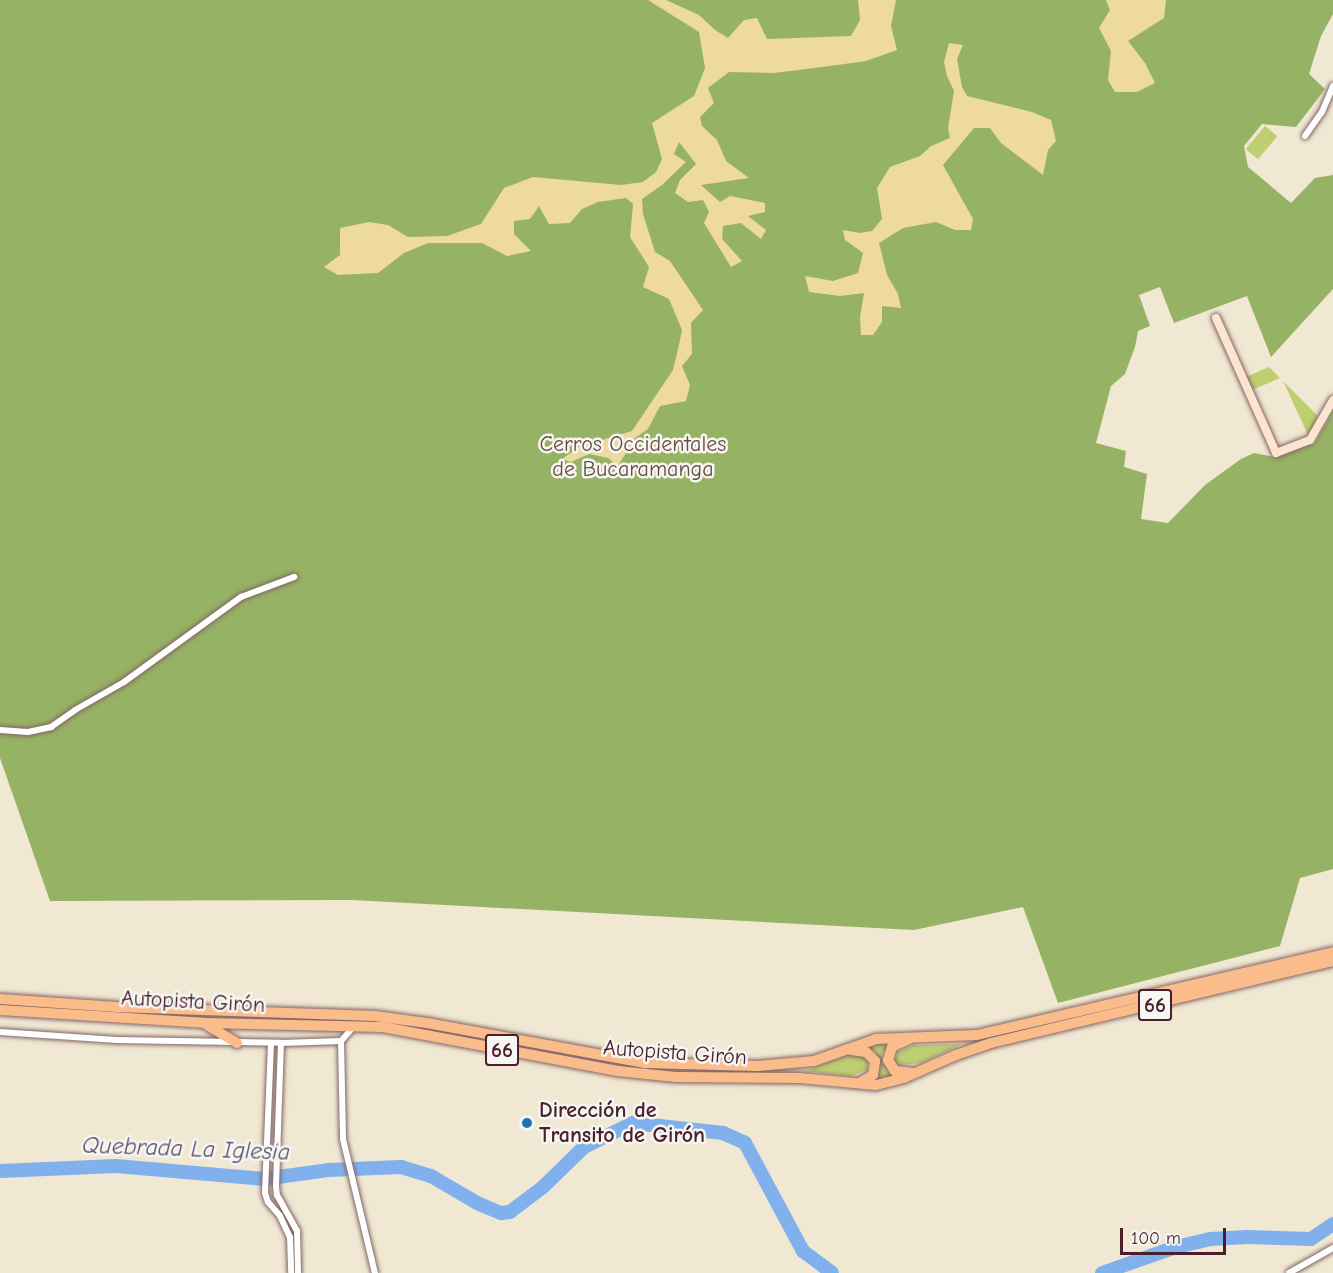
<!DOCTYPE html>
<meta charset="utf-8">
<style>
body{margin:0}
#map{position:relative;width:1333px;height:1273px;overflow:hidden;background:#f0e8d2;font-family:"Comic Neue",sans-serif}
div>[style]{position:absolute}
.green>*{inset:0;background:#becf72;transform-origin:0 0}
.forest>*{inset:0;background:#96b264}
.sand>*{inset:0;background:#eeda9e}
.river>*{height:14px;margin:-7px;padding:0 7px;transform-origin:7px;border-radius:7px;background:#80b1ec}
.roads{filter:drop-shadow(0 0 2px #846565) drop-shadow(0 0 2px #846565)}
.street>*{height:6px;margin:-3px;padding:0 3px;transform-origin:3px;border-radius:3px;background:#fff}
.secondary>*{height:8px;margin:-4px;padding:0 4px;transform-origin:4px;border-radius:4px;background:#fde4d1}
.highway>*{height:10px;margin:-5px;padding:0 5px;transform-origin:5px;border-radius:5px;background:#fabc8b}
.dots>*{width:16px;height:16px;translate:-50% -50%;box-sizing:border-box;border:3px solid #f6f6f2;border-radius:50%}
span{translate:-50% -50%;white-space:nowrap;text-align:center;line-height:1.15;-webkit-text-stroke:5px #f6f6f2;paint-order:stroke}
.shield-label span{padding:2px 4px;background:#f6f6f2;border:2px solid;border-radius:4px;-webkit-text-stroke-width:0}
.shield-label{font-size:21px;color:#4a1f2b;font-weight:700}
.park-label{font-size:22px;color:#674b3d}
.street-label{font-size:22px;color:#4a1f2b}
.poi-label{font-size:22px;color:#4a1f2b;font-weight:700}
.left{translate:0 -50%;text-align:left}
.water-label{font-size:24px;color:#5d526f;font-style:italic}
.scale{position:absolute;left:1120px;top:1228px;width:106px;height:27px;box-sizing:border-box;border:3px solid #4a1f2b;border-top:0;padding-left:8px;font-size:18px;line-height:21px;white-space:nowrap;color:#4a1f2b;-webkit-text-stroke:4px #f6f6f2;paint-order:stroke}
</style>
<div id="map">
<div class="green">
<i style="left:1265px;top:126px;width:16px;height:30px;rotate:40deg"></i>
<i style="clip-path:polygon(1269px 367px,1280px 378px,1252px 390px,1246px 377px)"></i>
<i style="clip-path:polygon(1283px 381px,1318px 416px,1308px 435px)"></i>
<i style="clip-path:polygon(895px 1041px,881px 1054px,882px 1060px,888px 1072px,899px 1076px,874px 1081px,880px 1063px,875px 1051px,862px 1047px)"></i>
<i style="clip-path:polygon(962px 1044px,921px 1063px,901px 1065px,894px 1061px,898px 1052px,913px 1045px)"></i>
<i style="clip-path:polygon(855px 1052px,867px 1059px,867px 1070px,851px 1076px,805px 1071px)"></i>
</div>
<div class="forest">
<i style="clip-path:polygon(0 0,1333px 0,1333px 14px,1321px 36px,1309px 74px,1325px 89px,1296px 127px,1262px 124px,1244px 146px,1248px 167px,1291px 203px,1315px 178px,1333px 175px,1333px 289px,1271px 357px,1247px 296px,1174px 323px,1160px 287px,1139px 295px,1150px 326px,1138px 331px,1135px 347px,1125px 374px,1111px 386px,1096px 443px,1126px 451px,1124px 467px,1147px 474px,1141px 519px,1168px 523px,1205px 485px,1241px 459px,1254px 453px,1275px 457px,1315px 443px,1333px 411px,1333px 869px,1300px 878px,1280px 946px,1058px 1003px,1023px 907px,914px 930px,352px 900px,50px 901px,0 758px)"></i>
</div>
<div class="sand">
<i style="clip-path:polygon(637px 0,666px 0,699px 15px,715px 30px,728px 38px,744px 20px,757px 18px,767px 39px,851px 36px,860px 20px,858px 0,896px 0,891px 26px,897px 50px,866px 61px,830px 66px,774px 73px,729px 72px,708px 88px,714px 103px,700px 117px,702px 126px,717px 140px,726px 161px,749px 178px,701px 185px,720px 202px,730px 196px,765px 203px,765px 212px,748px 216px,766px 230px,761px 239px,741px 223px,723px 226px,722px 239px,742px 261px,731px 267px,704px 223px,709px 212px,703px 200px,688px 202px,675px 193px,680px 180px,696px 164px,679px 142px,674px 154px,686px 162px,662px 185px,642px 199px,643px 214px,655px 252px,670px 261px,703px 310px,691px 323px,692px 354px,682px 366px,690px 385px,686px 401px,660px 406px,648px 429px,635px 438px,618px 466px,608px 458px,589px 454px,571px 462px,562px 459px,579px 447px,632px 431px,673px 370px,678px 349px,682px 330px,669px 299px,643px 287px,649px 267px,630px 237px,633px 204px,626px 198px,598px 202px,582px 209px,570px 223px,549px 224px,539px 206px,530px 219px,514px 221px,514px 234px,531px 251px,507px 256px,482px 243px,428px 243px,404px 253px,378px 273px,338px 275px,324px 267px,340px 255px,340px 228px,369px 222px,388px 225px,408px 237px,447px 236px,481px 224px,504px 188px,533px 177px,621px 185px,643px 182px,656px 172px,662px 159px,652px 123px,694px 96px,705px 68px,699px 32px,648px 0)"></i>
<i style="clip-path:polygon(1106px 0,1166px 0,1164px 18px,1128px 41px,1145px 63px,1155px 83px,1137px 92px,1115px 92px,1108px 80px,1111px 51px,1099px 28px,1110px 10px)"></i>
<i style="clip-path:polygon(949px 43px,963px 45px,957px 59px,962px 87px,967px 96px,1032px 112px,1051px 120px,1056px 141px,1048px 150px,1043px 175px,1001px 143px,990px 128px,974px 128px,943px 165px,973px 219px,971px 230px,955px 230px,936px 222px,903px 228px,879px 243px,887px 275px,898px 294px,901px 308px,882px 306px,882px 322px,873px 335px,861px 335px,860px 317px,864px 293px,840px 296px,809px 292px,805px 276px,833px 281px,858px 273px,863px 253px,845px 240px,843px 230px,860px 233px,872px 231px,882px 219px,877px 188px,890px 167px,920px 156px,931px 146px,950px 138px,948px 128px,954px 91px,947px 76px,944px 62px)"></i>
</div>
<div class="river">
<i style="left:0;top:1171px;width:116px;rotate:-2.5deg"></i>
<i style="left:116px;top:1166px;width:149px;rotate:5deg"></i>
<i style="left:264px;top:1179px;width:66px;rotate:-7.9deg"></i>
<i style="left:329px;top:1170px;width:72px;rotate:-2.4deg"></i>
<i style="left:401px;top:1167px;width:31px;rotate:17deg"></i>
<i style="left:431px;top:1176px;width:53px;rotate:30.4deg"></i>
<i style="left:477px;top:1203px;width:26px;rotate:23deg"></i>
<i style="left:501px;top:1213px;width:9px;rotate:-6deg"></i>
<i style="left:510px;top:1212px;width:41px;rotate:-37.1deg"></i>
<i style="left:543px;top:1187px;width:57px;rotate:-44.3deg"></i>
<i style="left:584px;top:1147px;width:55px;rotate:-26.1deg"></i>
<i style="left:633px;top:1123px;width:91px;rotate:6.3deg"></i>
<i style="left:723px;top:1133px;width:24px;rotate:24deg"></i>
<i style="left:745px;top:1143px;width:123px;rotate:61.8deg"></i>
<i style="left:803px;top:1251px;width:36px;rotate:37deg"></i>
<i style="left:1102px;top:1273px;width:78px;rotate:-19.4deg"></i>
<i style="left:1176px;top:1247px;width:35px;rotate:-13deg"></i>
<i style="left:1210px;top:1239px;width:37px;rotate:-3deg"></i>
<i style="left:1247px;top:1237px;width:64px;rotate:1.8deg"></i>
<i style="left:1311px;top:1239px;width:27px;rotate:-34deg"></i>
</div>
<div class="roads">
<div class="street">
<i style="left:1305px;top:136px;width:29px;rotate:-55deg"></i>
<i style="left:1322px;top:112px;width:28px;rotate:-67deg"></i>
<i style="left:0;top:730px;width:28px;rotate:4deg"></i>
<i style="left:28px;top:732px;width:24px;rotate:-12deg"></i>
<i style="left:51px;top:727px;width:29px;rotate:-35deg"></i>
<i style="left:75px;top:710px;width:56px;rotate:-29.7deg"></i>
<i style="left:124px;top:682px;width:145px;rotate:-36deg"></i>
<i style="left:241px;top:597px;width:57px;rotate:-20.7deg"></i>
<i style="left:0;top:1032px;width:117px;rotate:3.9deg"></i>
<i style="left:117px;top:1040px;width:164px;rotate:1deg"></i>
<i style="left:281px;top:1043px;width:60px;rotate:-1.9deg"></i>
<i style="left:341px;top:1041px;width:18px;rotate:-49deg"></i>
<i style="left:341px;top:1041px;width:98px;rotate:88.8deg"></i>
<i style="left:343px;top:1139px;width:138px;rotate:76.6deg"></i>
<i style="left:271px;top:1043px;width:150px;rotate:92.3deg"></i>
<i style="left:265px;top:1193px;width:9px;rotate:72deg"></i>
<i style="left:268px;top:1202px;width:18px;rotate:49deg"></i>
<i style="left:280px;top:1216px;width:23px;rotate:65deg"></i>
<i style="left:290px;top:1237px;width:36px;rotate:88deg"></i>
<i style="left:281px;top:1043px;width:143px;rotate:92deg"></i>
<i style="left:276px;top:1186px;width:9px;rotate:84deg"></i>
<i style="left:277px;top:1195px;width:41px;rotate:60.9deg"></i>
<i style="left:297px;top:1231px;width:42px;rotate:88.6deg"></i>
<i style="left:1289px;top:1273px;width:51px;rotate:-29.6deg"></i>
</div>
<div class="secondary">
<i style="left:1216px;top:318px;width:148px;rotate:66deg"></i>
<i style="left:1276px;top:453px;width:36px;rotate:-21deg"></i>
<i style="left:1310px;top:440px;width:46px;rotate:-60.1deg"></i>
</div>
<div class="highway">
<i style="left:0;top:999px;width:117px;rotate:3.9deg"></i>
<i style="left:117px;top:1007px;width:258px;rotate:2deg"></i>
<i style="left:375px;top:1016px;width:52px;rotate:7.7deg"></i>
<i style="left:427px;top:1023px;width:223px;rotate:10.4deg"></i>
<i style="left:646px;top:1063px;width:112px;rotate:1.5deg"></i>
<i style="left:758px;top:1066px;width:56px;rotate:-5.1deg"></i>
<i style="left:814px;top:1061px;width:66px;rotate:-19.5deg"></i>
<i style="left:876px;top:1039px;width:101px;rotate:-2.3deg"></i>
<i style="left:977px;top:1035px;width:366px;rotate:-13.1deg"></i>
<i style="left:0;top:1010px;width:204px;rotate:3.6deg"></i>
<i style="left:204px;top:1023px;width:179px;rotate:1.3deg"></i>
<i style="left:383px;top:1027px;width:239px;rotate:10.6deg"></i>
<i style="left:618px;top:1071px;width:58px;rotate:5.9deg"></i>
<i style="left:676px;top:1077px;width:124px;rotate:0.5deg"></i>
<i style="left:800px;top:1078px;width:76px;rotate:5.3deg"></i>
<i style="left:876px;top:1085px;width:29px;rotate:-14deg"></i>
<i style="left:904px;top:1078px;width:57px;rotate:-23.9deg"></i>
<i style="left:956px;top:1055px;width:37px;rotate:-19deg"></i>
<i style="left:991px;top:1043px;width:352px;rotate:-13.5deg"></i>
<i style="left:207px;top:1025px;width:35px;rotate:31deg"></i>
<i style="left:909px;top:1039px;width:19px;rotate:155deg"></i>
<i style="left:892px;top:1047px;width:14px;rotate:107deg"></i>
<i style="left:888px;top:1060px;width:13px;rotate:58deg"></i>
<i style="left:895px;top:1071px;width:19px;rotate:6deg"></i>
<i style="left:851px;top:1050px;width:15px;rotate:8deg"></i>
<i style="left:866px;top:1052px;width:13px;rotate:45deg"></i>
<i style="left:875px;top:1061px;width:14px;rotate:98deg"></i>
<i style="left:873px;top:1075px;width:16px;rotate:150deg"></i>
</div>
</div>
<div class="dots">
<i style="left:527px;top:1123px;background:#1f6fb2"></i>
</div>
<div class="shield-label">
<span style="left:1155px;top:1005px">66</span>
<span style="left:502px;top:1050px">66</span>
</div>
<div class="park-label">
<span style="left:633px;top:457px">Cerros Occidentales<br>de Bucaramanga</span>
</div>
<div class="street-label">
<span style="left:193px;top:1002px;rotate:3deg">Autopista Girón</span>
<span style="left:675px;top:1053px;rotate:4deg">Autopista Girón</span>
</div>
<div class="poi-label">
<span class="left" style="left:539px;top:1123px">Dirección de<br>Transito de Girón</span>
</div>
<div class="water-label">
<span style="left:186px;top:1149px;rotate:2deg">Quebrada La Iglesia</span>
</div>
<div class="scale">100 m</div>
</div>
